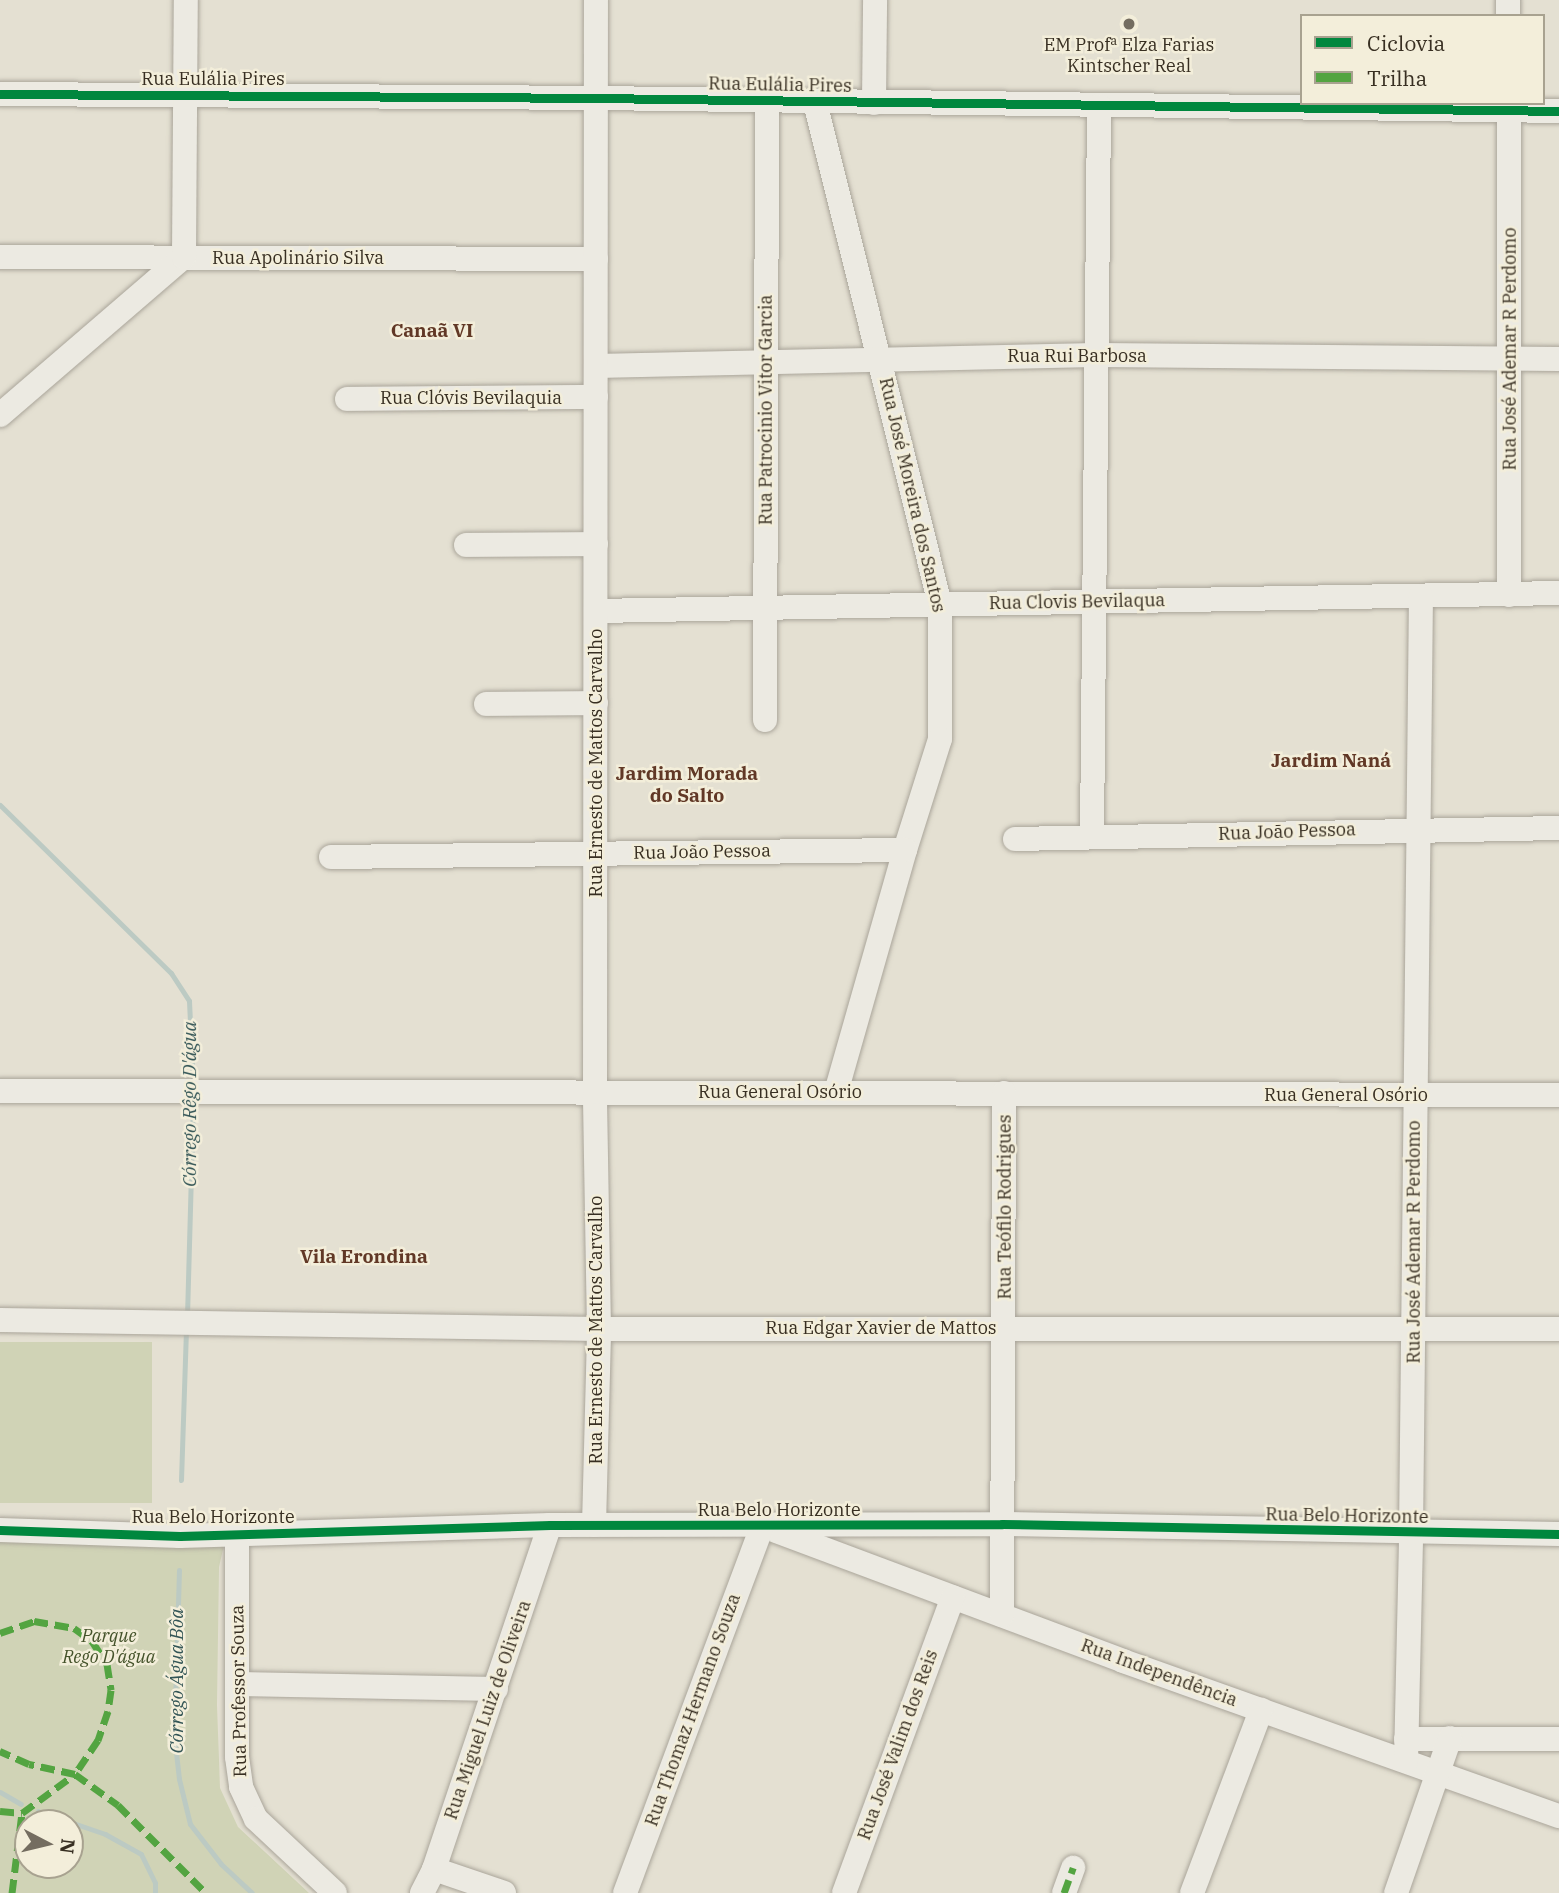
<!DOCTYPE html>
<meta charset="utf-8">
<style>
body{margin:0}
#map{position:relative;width:1559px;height:1893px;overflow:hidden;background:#e4e0d2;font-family:"IBM Plex Serif",serif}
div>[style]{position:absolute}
.green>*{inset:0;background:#d0d3b6;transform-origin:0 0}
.stream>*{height:5px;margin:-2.5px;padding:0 2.5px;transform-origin:2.5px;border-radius:2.5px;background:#bccac3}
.roads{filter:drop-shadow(0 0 2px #aaa59a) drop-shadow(0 0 2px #aaa59a)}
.minor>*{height:24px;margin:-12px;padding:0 12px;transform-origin:12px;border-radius:12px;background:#eceae2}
.quiet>*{height:7px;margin-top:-3.5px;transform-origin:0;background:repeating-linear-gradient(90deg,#53a441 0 14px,transparent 0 21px)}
.cycleway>*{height:9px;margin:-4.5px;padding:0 4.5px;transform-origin:4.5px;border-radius:4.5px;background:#00873e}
.dots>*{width:19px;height:19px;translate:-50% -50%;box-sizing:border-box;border:4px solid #f3eeda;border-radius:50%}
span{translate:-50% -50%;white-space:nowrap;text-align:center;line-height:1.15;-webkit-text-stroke:5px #f3eeda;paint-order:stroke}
.poi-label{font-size:18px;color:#382f22}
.street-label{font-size:18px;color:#382f22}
.park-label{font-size:18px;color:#45532b;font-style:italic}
.neighbourhood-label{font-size:19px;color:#613826;font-weight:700}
.water-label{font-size:19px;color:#335556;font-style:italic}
.legend{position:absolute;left:1300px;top:14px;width:245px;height:91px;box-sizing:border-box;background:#f3eeda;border:2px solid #a8a290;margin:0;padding:9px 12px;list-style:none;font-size:21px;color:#382f22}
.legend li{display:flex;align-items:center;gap:14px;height:35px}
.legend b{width:35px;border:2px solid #a8a290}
.north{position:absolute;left:14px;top:1809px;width:70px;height:70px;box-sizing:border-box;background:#f3eeda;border:2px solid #a8a290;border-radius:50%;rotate:97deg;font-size:19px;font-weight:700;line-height:28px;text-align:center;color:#382f22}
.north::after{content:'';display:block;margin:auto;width:24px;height:32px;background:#746d60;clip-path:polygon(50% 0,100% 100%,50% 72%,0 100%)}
</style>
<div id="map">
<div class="green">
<i style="left:0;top:1342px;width:152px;height:161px"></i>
<i style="clip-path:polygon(evenodd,0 1538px,224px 1545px,219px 1567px,217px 1705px,220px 1788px,238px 1827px,309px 1893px,0 1893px,0 1538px,28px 1823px,70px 1823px,70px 1865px,28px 1865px,28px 1823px)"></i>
</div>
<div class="stream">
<i style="left:0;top:805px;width:240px;rotate:44.5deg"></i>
<i style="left:171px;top:973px;width:33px;rotate:57deg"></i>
<i style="left:189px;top:1001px;width:84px;rotate:87.3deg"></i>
<i style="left:187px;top:1316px;width:218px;rotate:-88.4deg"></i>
<i style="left:181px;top:1480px;width:151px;rotate:-88.1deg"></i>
<i style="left:179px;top:1570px;width:165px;rotate:91.7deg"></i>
<i style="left:174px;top:1735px;width:44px;rotate:83.5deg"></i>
<i style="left:179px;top:1779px;width:46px;rotate:76.3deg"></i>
<i style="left:190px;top:1824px;width:51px;rotate:52.2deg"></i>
<i style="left:221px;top:1864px;width:42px;rotate:43.1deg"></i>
<i style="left:0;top:1792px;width:24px;rotate:30deg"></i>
<i style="left:38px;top:1811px;width:71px;rotate:18.9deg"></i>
<i style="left:105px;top:1834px;width:41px;rotate:29.1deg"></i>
<i style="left:141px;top:1854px;width:32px;rotate:64deg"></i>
<i style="left:155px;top:1883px;width:10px;rotate:90deg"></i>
</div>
<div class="roads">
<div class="minor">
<i style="left:1508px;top:0;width:16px;rotate:90deg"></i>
<i style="left:0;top:94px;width:596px;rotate:0.38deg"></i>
<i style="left:596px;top:98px;width:963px;rotate:0.77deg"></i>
<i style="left:815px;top:102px;width:517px;rotate:76.02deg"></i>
<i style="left:940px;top:604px;width:135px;rotate:90deg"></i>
<i style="left:940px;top:739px;width:116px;rotate:107.5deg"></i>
<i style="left:905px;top:850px;width:252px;rotate:105.9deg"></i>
<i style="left:874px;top:103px;width:103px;rotate:-89.4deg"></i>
<i style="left:0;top:257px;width:596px;rotate:0.19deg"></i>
<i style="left:596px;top:366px;width:502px;rotate:-1.26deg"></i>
<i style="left:1098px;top:355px;width:461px;rotate:0.5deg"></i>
<i style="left:347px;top:399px;width:249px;rotate:-0.5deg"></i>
<i style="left:0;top:415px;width:243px;rotate:-40.7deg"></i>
<i style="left:184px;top:257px;width:257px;rotate:-89.6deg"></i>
<i style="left:466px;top:545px;width:130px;rotate:-0.4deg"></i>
<i style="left:1509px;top:595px;width:492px;rotate:-90deg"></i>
<i style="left:596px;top:611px;width:963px;rotate:-1.07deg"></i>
<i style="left:486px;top:704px;width:110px;rotate:-0.5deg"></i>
<i style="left:765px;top:720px;width:619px;rotate:-89.81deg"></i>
<i style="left:1092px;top:837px;width:731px;rotate:-89.45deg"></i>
<i style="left:1015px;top:839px;width:544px;rotate:-1.16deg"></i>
<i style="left:331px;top:857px;width:574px;rotate:-0.7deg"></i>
<i style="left:0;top:1091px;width:1559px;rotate:0.15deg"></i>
<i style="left:0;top:1320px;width:599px;rotate:0.86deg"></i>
<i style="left:599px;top:1329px;width:960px"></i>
<i style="left:594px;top:1525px;width:196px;rotate:-88.5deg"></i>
<i style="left:599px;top:1329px;width:237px;rotate:-91deg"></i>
<i style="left:595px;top:1092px;width:1092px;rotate:-89.95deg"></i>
<i style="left:0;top:1530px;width:180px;rotate:1.9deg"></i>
<i style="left:180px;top:1536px;width:370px;rotate:-1.7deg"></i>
<i style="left:550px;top:1525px;width:452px;rotate:-0.1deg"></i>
<i style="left:1002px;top:1524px;width:557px;rotate:1.03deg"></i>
<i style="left:776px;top:1531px;width:371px;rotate:20.5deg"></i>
<i style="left:1123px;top:1661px;width:463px;rotate:19.6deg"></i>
<i style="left:237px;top:1535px;width:222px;rotate:90deg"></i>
<i style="left:237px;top:1757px;width:30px;rotate:82deg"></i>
<i style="left:241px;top:1787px;width:35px;rotate:65deg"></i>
<i style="left:256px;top:1819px;width:108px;rotate:43.1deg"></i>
<i style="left:1002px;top:1615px;width:522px;rotate:-89.78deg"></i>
<i style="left:238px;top:1684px;width:258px;rotate:1.1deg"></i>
<i style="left:1406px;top:1739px;width:153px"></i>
<i style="left:1406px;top:1761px;width:228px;rotate:-88.7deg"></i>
<i style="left:1411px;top:1533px;width:937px;rotate:-89.39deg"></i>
<i style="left:434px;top:1869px;width:74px;rotate:18.9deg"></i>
<i style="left:422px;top:1893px;width:27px;rotate:-63deg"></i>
<i style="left:434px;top:1869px;width:363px;rotate:-71.4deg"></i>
<i style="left:625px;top:1893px;width:392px;rotate:-69.5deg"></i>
<i style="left:844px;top:1893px;width:315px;rotate:-69.8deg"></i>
<i style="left:1064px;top:1893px;width:27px;rotate:-70deg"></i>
<i style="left:1192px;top:1893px;width:196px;rotate:-69.3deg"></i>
<i style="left:1396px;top:1893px;width:164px;rotate:-70.8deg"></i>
</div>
</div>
<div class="quiet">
<i style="left:0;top:1633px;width:36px;rotate:-19deg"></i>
<i style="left:34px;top:1621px;width:41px;rotate:9.9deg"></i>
<i style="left:74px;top:1628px;width:22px;rotate:36deg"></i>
<i style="left:92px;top:1641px;width:27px;rotate:57deg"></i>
<i style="left:107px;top:1664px;width:26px;rotate:81deg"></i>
<i style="left:111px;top:1690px;width:21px;rotate:98deg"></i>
<i style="left:108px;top:1711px;width:31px;rotate:109deg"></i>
<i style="left:98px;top:1740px;width:41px;rotate:124.1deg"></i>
<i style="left:75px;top:1774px;width:47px;rotate:-167.7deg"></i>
<i style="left:29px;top:1764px;width:32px;rotate:-156deg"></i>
<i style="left:0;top:1811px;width:22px;rotate:5deg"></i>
<i style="left:12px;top:1893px;width:81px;rotate:-82.9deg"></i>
<i style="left:22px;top:1813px;width:66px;rotate:-36.3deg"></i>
<i style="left:75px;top:1774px;width:53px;rotate:35.8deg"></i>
<i style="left:118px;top:1805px;width:124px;rotate:45deg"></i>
<i style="left:1064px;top:1893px;width:27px;rotate:-70deg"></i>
</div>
<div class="cycleway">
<i style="left:0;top:94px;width:596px;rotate:0.38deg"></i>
<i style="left:596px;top:98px;width:963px;rotate:0.77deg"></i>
<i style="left:0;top:1530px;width:180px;rotate:1.9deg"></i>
<i style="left:180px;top:1536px;width:370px;rotate:-1.7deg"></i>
<i style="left:550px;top:1525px;width:452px;rotate:-0.1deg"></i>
<i style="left:1002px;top:1524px;width:557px;rotate:1.03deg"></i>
</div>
<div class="dots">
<i style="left:1129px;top:24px;background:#746d60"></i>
</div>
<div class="poi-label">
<span style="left:1129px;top:56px">EM Profª Elza Farias<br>Kintscher Real</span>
</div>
<div class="street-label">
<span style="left:213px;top:79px">Rua Eulália Pires</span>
<span style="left:780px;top:85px;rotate:1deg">Rua Eulália Pires</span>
<span style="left:298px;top:258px">Rua Apolinário Silva</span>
<span style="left:1510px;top:349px;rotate:-90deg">Rua José Ademar R Perdomo</span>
<span style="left:1077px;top:356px">Rua Rui Barbosa</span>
<span style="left:471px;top:398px">Rua Clóvis Bevilaquia</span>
<span style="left:766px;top:410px;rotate:-90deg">Rua Patrocinio Vitor Garcia</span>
<span style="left:912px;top:495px;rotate:77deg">Rua José Moreira dos Santos</span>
<span style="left:1077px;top:602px;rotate:-1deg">Rua Clovis Bevilaqua</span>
<span style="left:596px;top:763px;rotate:-90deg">Rua Ernesto de Mattos Carvalho</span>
<span style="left:1287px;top:832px;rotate:-2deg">Rua João Pessoa</span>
<span style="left:702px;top:852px;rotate:-1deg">Rua João Pessoa</span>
<span style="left:780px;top:1092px">Rua General Osório</span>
<span style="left:1346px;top:1095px">Rua General Osório</span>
<span style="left:1005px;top:1207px;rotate:-90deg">Rua Teófilo Rodrigues</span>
<span style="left:1414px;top:1242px;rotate:-90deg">Rua José Ademar R Perdomo</span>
<span style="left:881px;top:1328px">Rua Edgar Xavier de Mattos</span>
<span style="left:596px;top:1330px;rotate:-90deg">Rua Ernesto de Mattos Carvalho</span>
<span style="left:779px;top:1510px">Rua Belo Horizonte</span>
<span style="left:1347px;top:1516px;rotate:1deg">Rua Belo Horizonte</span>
<span style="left:213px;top:1517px">Rua Belo Horizonte</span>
<span style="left:1159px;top:1673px;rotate:20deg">Rua Independência</span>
<span style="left:239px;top:1691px;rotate:-91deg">Rua Professor Souza</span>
<span style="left:488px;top:1710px;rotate:-71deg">Rua Miguel Luiz de Oliveira</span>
<span style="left:693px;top:1710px;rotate:-70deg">Rua Thomaz Hermano Souza</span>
<span style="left:898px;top:1745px;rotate:-70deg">Rua José Valim dos Reis</span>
</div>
<div class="park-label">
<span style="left:109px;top:1647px">Parque<br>Rego D'água</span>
</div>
<div class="neighbourhood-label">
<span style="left:432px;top:331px">Canaã VI</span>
<span style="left:1331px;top:761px">Jardim Naná</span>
<span style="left:687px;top:785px">Jardim Morada<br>do Salto</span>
<span style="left:364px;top:1257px">Vila Erondina</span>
</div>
<div class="water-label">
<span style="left:190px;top:1104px;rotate:-90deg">Córrego Rêgo D'água</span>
<span style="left:177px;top:1681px;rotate:-90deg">Córrego Água Bôa</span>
</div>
<ul class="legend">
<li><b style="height:9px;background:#00873e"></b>Ciclovia</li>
<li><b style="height:9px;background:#53a441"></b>Trilha</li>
</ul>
<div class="north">N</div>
</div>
